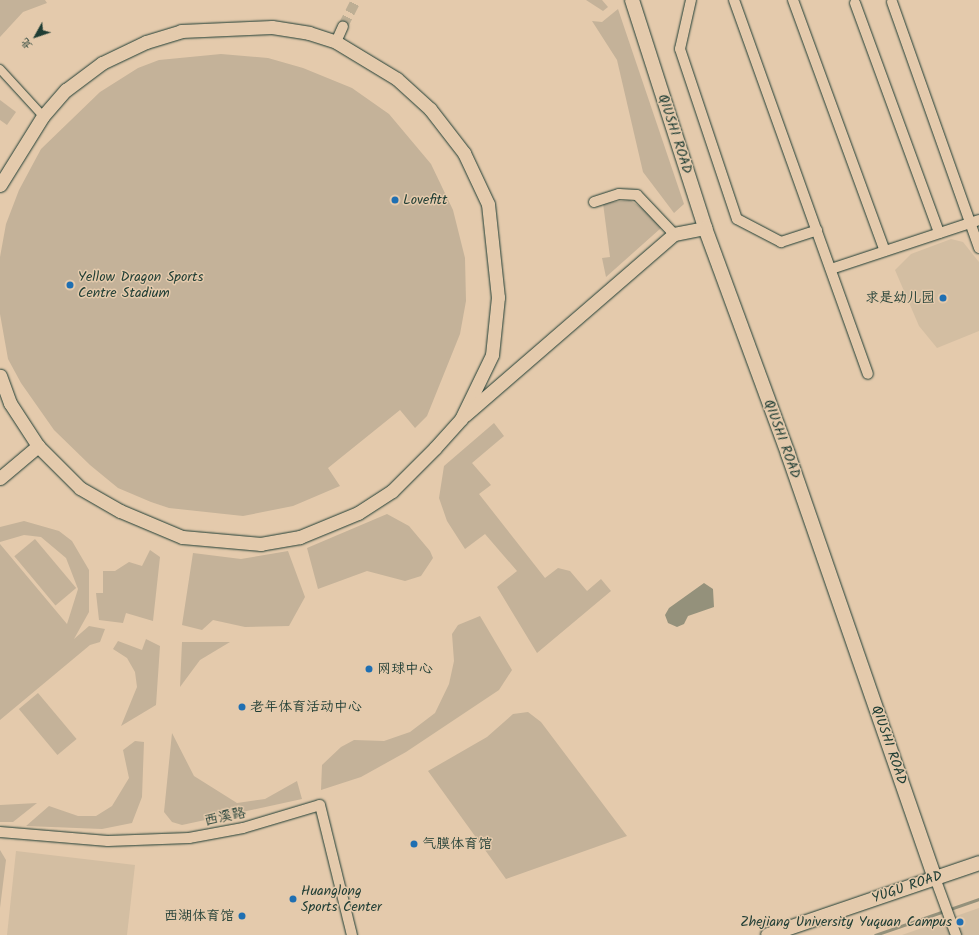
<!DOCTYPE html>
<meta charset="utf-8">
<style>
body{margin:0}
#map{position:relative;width:979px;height:935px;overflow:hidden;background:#e4caac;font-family:Kalam,"LXGW WenKai TC",sans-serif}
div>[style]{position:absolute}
.built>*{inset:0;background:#d3bea2}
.green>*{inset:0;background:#c4b299;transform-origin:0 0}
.water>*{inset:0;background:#94917b}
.stream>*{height:3px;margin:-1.5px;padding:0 1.5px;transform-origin:1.5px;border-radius:1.5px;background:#94917b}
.minor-tunnel>*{height:10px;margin-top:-5px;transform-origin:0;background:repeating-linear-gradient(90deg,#bdae94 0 10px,transparent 0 15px)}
.roads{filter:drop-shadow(0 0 1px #1f3d34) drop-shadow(0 0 1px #1f3d34)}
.pedestrian>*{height:8px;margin:-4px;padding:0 4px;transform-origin:4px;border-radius:4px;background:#e4caac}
.minor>*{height:10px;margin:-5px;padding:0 5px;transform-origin:5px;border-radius:5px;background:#e4caac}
.tertiary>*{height:13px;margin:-6.5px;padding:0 6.5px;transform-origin:6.5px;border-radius:6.5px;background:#e4caac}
.secondary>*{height:14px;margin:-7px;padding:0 7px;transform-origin:7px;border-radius:7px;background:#e4caac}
.dots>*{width:11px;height:11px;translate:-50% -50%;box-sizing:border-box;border:2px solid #e4caac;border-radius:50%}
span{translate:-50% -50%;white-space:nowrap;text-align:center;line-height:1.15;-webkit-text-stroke:3px #e4caac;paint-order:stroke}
.street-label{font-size:14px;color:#1f3d34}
.poi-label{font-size:14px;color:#1f3d34}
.left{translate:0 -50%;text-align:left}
.right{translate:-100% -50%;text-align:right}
.north{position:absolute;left:16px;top:16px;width:40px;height:40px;-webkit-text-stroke:3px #e4caac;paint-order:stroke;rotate:230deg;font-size:11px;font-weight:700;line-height:16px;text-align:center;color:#1f3d34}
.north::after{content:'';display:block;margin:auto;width:14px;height:18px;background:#1f3d34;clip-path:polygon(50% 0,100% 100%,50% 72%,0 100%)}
</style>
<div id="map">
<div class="built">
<i style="clip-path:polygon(951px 239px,963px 242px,979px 262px,979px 331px,937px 348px,919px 326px,895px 270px,911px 254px)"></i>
<i style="clip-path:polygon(16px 851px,135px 865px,127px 935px,7px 935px)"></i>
<i style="clip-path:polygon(979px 908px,979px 935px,902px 935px)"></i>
</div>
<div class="green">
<i style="clip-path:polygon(0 0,45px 0,47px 3px,23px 12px,0 37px)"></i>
<i style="clip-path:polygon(586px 0,602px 0,608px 7px,603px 11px)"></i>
<i style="clip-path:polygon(618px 9px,684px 204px,674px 213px,643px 172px,617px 60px,592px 21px,602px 22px)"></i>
<i style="clip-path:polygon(221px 54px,268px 58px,303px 68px,352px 88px,389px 114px,431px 164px,453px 210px,465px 258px,466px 301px,460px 334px,427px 416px,415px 428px,400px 410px,328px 468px,340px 486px,293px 506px,243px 516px,169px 508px,151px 502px,118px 488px,90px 465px,54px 430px,21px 383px,8px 359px,0 314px,0 257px,6px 224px,19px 190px,41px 149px,100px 92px,138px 68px,159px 60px)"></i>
<i style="clip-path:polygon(0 100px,16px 112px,7px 125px,0 120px)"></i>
<i style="clip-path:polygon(630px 200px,649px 213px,661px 228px,606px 277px,602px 258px,610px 257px,603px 203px)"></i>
<i style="clip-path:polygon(494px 423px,504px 436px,472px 463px,491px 485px,479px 494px,545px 578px,558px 568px,570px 571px,587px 591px,601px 579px,611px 591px,537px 653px,497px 587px,517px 571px,485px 534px,465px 549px,447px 521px,439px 498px,444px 466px)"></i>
<i style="clip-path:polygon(387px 514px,409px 526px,430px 551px,433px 558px,421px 576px,405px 581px,367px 571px,318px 589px,307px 548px)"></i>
<i style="clip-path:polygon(24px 521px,59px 531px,72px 541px,89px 570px,89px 612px,74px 639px,89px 626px,105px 629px,100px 642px,90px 645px,0 720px,0 544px,67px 624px,78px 589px,66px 558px,41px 537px,24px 535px,0 542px,0 527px)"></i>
<i style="left:35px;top:539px;width:64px;height:27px;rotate:50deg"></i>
<i style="clip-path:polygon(150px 550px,160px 557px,153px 621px,126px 613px,123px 623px,99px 620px,96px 593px,103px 593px,103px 571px,115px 571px,129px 562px,142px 566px)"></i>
<i style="clip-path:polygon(288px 551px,305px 597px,289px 626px,245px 627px,213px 620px,202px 630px,182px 625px,193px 553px,241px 559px)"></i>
<i style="clip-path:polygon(480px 616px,512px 670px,499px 690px,406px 752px,361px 777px,321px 790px,322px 765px,341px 747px,354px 740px,384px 741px,410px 732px,435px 713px,449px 684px,454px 661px,452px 634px,458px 625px)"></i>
<i style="clip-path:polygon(146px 639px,160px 646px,156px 705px,121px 726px,137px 687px,135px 672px,127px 658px,113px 649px,118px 641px,142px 650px)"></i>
<i style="clip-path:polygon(182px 642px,230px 642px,200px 660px,180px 687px)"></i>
<i style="left:38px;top:693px;width:60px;height:25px;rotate:50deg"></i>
<i style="clip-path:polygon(528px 712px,541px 722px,627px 836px,506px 879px,428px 771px,487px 737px,513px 714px)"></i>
<i style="clip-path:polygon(172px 733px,194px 776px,237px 803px,265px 799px,297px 781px,302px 799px,182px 825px,172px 822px,164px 812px)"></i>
<i style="clip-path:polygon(135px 741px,144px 742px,142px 797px,132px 823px,102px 829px,26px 826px,49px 806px,78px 816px,96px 816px,112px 806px,129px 778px,123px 750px)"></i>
<i style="clip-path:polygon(37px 803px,13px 822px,0 822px,0 805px)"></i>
<i style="clip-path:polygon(0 850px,6px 860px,0 908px)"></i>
</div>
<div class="water">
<i style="clip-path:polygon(704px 583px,713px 589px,714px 607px,688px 616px,684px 624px,677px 627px,668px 623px,665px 615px,669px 608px)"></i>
</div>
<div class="stream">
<i style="left:875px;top:935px;width:110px;rotate:-19.1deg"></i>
</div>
<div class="minor-tunnel">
<i style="left:343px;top:26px;width:29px;rotate:-63deg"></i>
</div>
<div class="roads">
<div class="pedestrian">
<i style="left:0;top:69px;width:64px;rotate:47.5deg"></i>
</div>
<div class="minor">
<i style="left:691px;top:0;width:50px;rotate:102.7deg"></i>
<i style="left:680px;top:49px;width:179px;rotate:71.5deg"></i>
<i style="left:737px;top:219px;width:50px;rotate:27.6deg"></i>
<i style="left:781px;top:242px;width:38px;rotate:-18deg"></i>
<i style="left:734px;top:0;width:397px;rotate:70.3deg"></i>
<i style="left:793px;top:0;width:267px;rotate:69.9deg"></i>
<i style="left:892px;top:2px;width:261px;rotate:70.5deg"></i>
<i style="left:855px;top:3px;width:245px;rotate:69.9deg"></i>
<i style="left:336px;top:42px;width:17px;rotate:-66deg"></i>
<i style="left:594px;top:202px;width:26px;rotate:-18deg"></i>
<i style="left:619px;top:194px;width:18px;rotate:3deg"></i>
<i style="left:637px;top:195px;width:54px;rotate:46.5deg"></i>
<i style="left:831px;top:269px;width:156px;rotate:-18.3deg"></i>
<i style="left:0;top:832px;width:108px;rotate:4.8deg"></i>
<i style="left:108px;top:841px;width:81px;rotate:-2.1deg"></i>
<i style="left:189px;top:838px;width:55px;rotate:-10.5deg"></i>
<i style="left:243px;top:828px;width:80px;rotate:-16.6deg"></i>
<i style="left:320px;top:805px;width:134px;rotate:76.2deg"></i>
<i style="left:935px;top:878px;width:61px;rotate:69.8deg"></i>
</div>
<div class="tertiary">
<i style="left:0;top:185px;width:81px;rotate:-58.1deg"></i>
<i style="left:43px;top:116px;width:35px;rotate:-49deg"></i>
<i style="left:66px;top:90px;width:45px;rotate:-36.9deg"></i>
<i style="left:102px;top:63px;width:49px;rotate:-25.5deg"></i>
<i style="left:146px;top:42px;width:37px;rotate:-17deg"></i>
<i style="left:181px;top:31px;width:91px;rotate:-2.5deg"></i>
<i style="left:272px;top:27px;width:37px;rotate:9deg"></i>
<i style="left:309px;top:33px;width:28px;rotate:18deg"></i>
<i style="left:336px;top:42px;width:71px;rotate:31.2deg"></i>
<i style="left:397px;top:79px;width:45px;rotate:42.3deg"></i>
<i style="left:430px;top:109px;width:56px;rotate:52.3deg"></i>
<i style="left:464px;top:153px;width:56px;rotate:64.8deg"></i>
<i style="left:488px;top:204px;width:94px;rotate:83.9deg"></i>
<i style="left:498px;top:297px;width:58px;rotate:95.9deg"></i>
<i style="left:492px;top:355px;width:71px;rotate:115.8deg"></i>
<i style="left:461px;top:419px;width:39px;rotate:132deg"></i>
<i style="left:435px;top:448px;width:61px;rotate:135deg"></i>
<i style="left:392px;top:491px;width:40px;rotate:147.1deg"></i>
<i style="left:358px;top:513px;width:63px;rotate:157.5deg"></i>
<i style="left:300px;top:537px;width:40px;rotate:170deg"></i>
<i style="left:261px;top:544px;width:79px;rotate:-174.9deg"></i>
<i style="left:182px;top:537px;width:67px;rotate:-157.2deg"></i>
<i style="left:120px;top:511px;width:46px;rotate:-150.1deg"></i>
<i style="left:80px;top:488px;width:59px;rotate:-135deg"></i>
<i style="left:38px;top:446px;width:51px;rotate:-123.1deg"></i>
<i style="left:10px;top:403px;width:29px;rotate:-110deg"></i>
<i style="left:465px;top:415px;width:276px;rotate:-40.9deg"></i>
<i style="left:674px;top:234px;width:32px;rotate:-11deg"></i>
<i style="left:0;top:478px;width:50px;rotate:-40.1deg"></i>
</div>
<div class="secondary">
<i style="left:632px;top:0;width:239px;rotate:72.2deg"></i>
<i style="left:705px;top:228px;width:241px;rotate:69.8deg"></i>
<i style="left:788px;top:454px;width:449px;rotate:70.9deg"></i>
<i style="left:768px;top:935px;width:223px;rotate:-18.8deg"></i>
</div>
</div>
<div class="dots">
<i style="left:395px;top:200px;background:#1f6fb2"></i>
<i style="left:70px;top:285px;background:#1f6fb2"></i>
<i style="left:943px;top:298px;background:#1f6fb2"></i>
<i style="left:369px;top:669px;background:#1f6fb2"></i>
<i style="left:242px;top:707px;background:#1f6fb2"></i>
<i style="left:414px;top:844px;background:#1f6fb2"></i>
<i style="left:293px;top:899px;background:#1f6fb2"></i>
<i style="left:242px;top:916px;background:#1f6fb2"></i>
<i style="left:960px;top:922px;background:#1f6fb2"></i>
</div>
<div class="street-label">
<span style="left:675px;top:134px;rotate:72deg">QIUSHI ROAD</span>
<span style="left:782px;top:439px;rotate:70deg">QIUSHI ROAD</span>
<span style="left:889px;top:745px;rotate:71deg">QIUSHI ROAD</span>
<span style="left:225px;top:817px;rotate:-12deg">西溪路</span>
<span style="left:907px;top:887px;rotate:-19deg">YUGU ROAD</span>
</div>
<div class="poi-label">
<span class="left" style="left:403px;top:200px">Lovefitt</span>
<span class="left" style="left:78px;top:285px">Yellow Dragon Sports<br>Centre Stadium</span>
<span class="right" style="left:935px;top:298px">求是幼儿园</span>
<span class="left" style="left:377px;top:669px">网球中心</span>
<span class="left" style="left:250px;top:707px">老年体育活动中心</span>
<span class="left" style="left:422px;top:844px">气膜体育馆</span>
<span class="left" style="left:301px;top:899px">Huanglong<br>Sports Center</span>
<span class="right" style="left:234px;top:916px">西湖体育馆</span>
<span class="right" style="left:952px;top:922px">Zhejiang University Yuquan Campus</span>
</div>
<div class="north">北</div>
</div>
